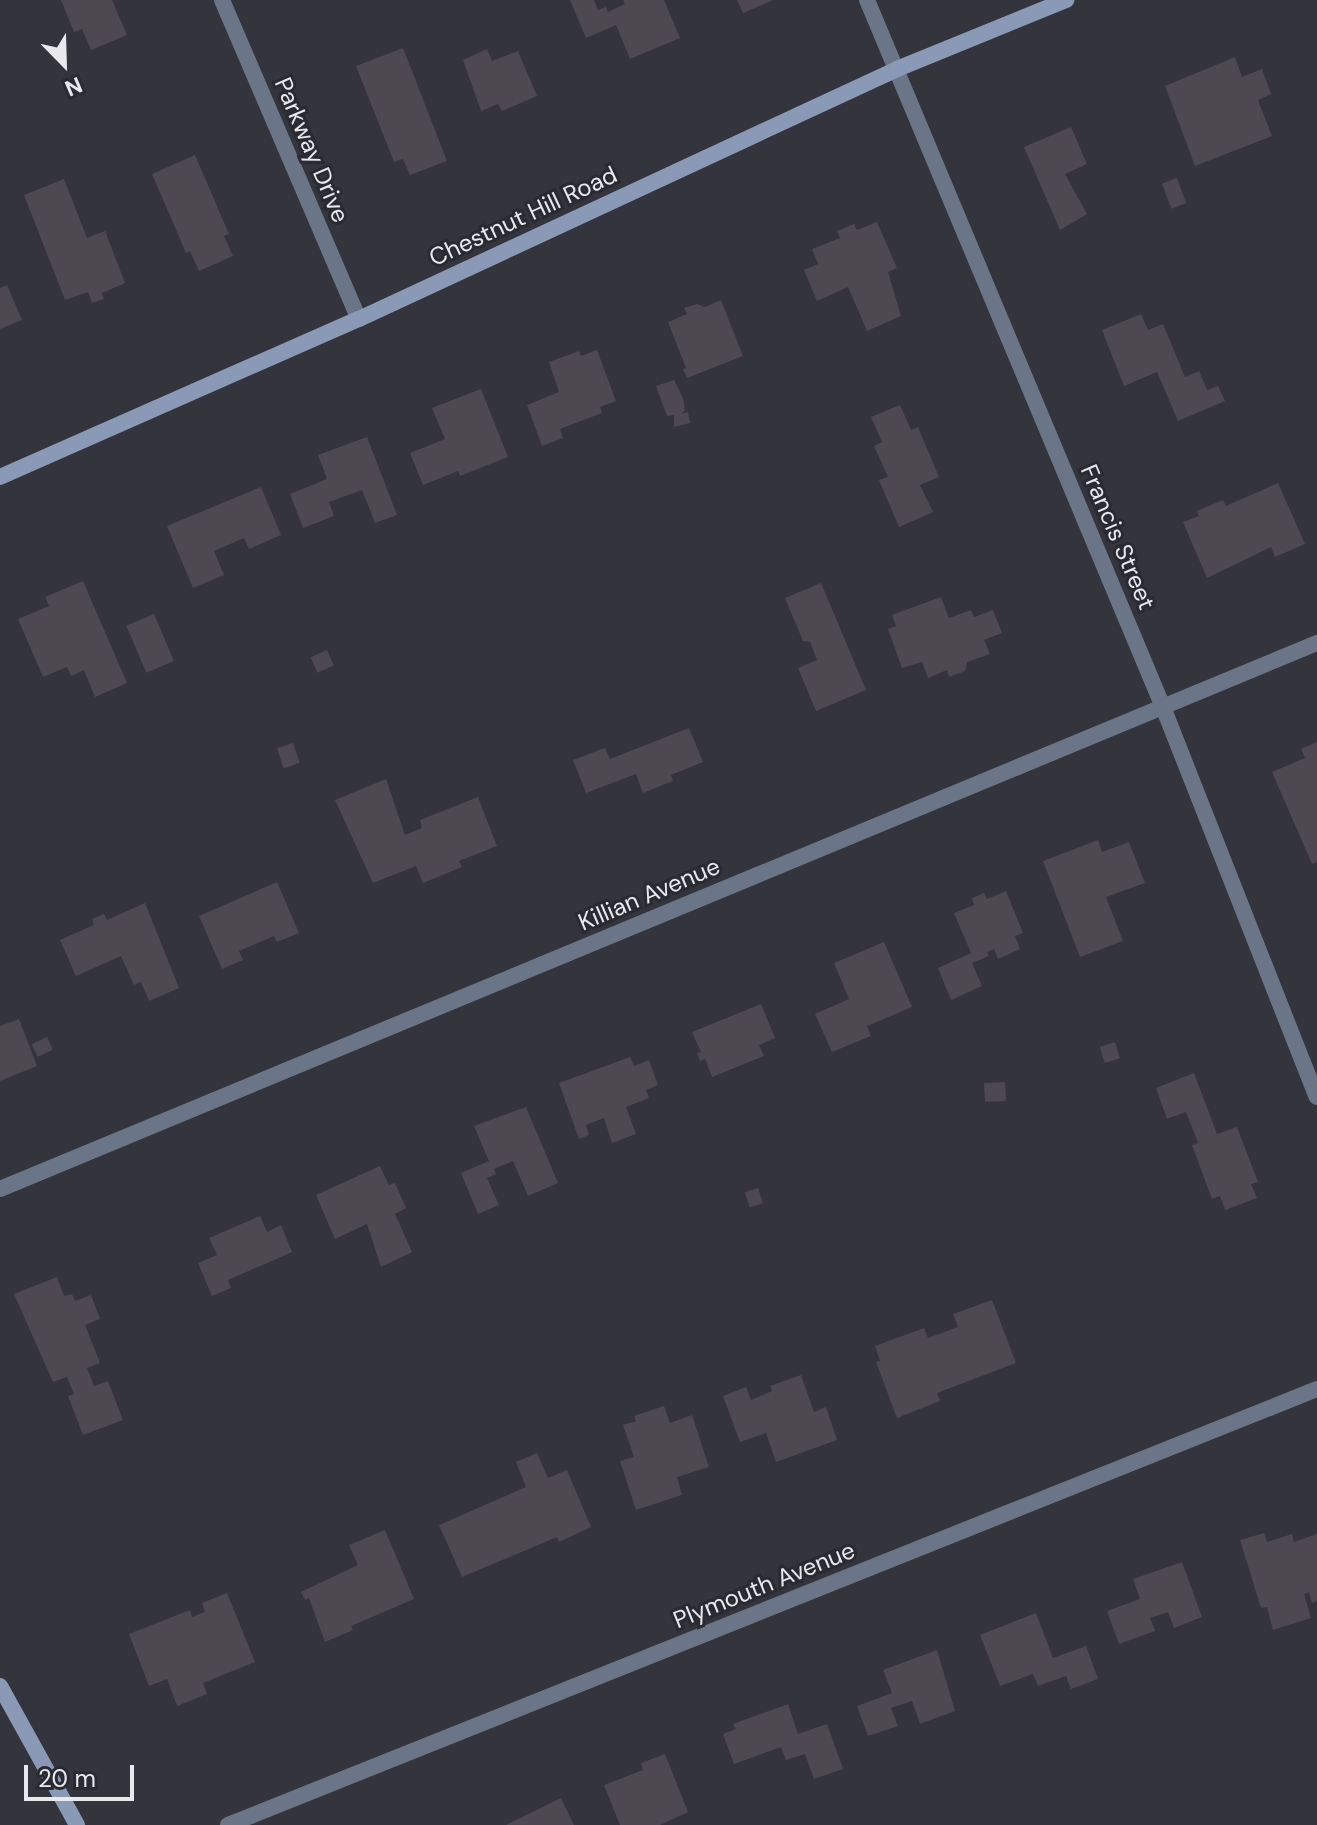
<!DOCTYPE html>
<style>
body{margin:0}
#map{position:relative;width:1317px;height:1825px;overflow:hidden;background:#34343c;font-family:"DM Sans",sans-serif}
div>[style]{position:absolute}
.building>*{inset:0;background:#4e4850;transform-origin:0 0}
.street>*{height:16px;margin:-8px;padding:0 8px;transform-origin:8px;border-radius:8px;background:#6b7588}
.secondary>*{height:16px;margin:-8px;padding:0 8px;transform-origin:8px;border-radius:8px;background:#8999b6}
span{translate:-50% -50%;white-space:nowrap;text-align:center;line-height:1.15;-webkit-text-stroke:6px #2a2a32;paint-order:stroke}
.street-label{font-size:24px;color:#e8e8ed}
.north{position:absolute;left:24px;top:24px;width:80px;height:80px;-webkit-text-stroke:6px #2a2a32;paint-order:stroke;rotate:157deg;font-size:22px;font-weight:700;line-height:32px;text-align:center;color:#e8e8ed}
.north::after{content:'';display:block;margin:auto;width:28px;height:36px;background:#e8e8ed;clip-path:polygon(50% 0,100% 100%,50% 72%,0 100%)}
.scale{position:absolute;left:24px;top:1765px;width:110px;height:36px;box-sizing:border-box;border:4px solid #e8e8ed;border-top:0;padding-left:10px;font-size:24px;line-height:28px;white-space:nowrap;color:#e8e8ed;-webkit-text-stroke:6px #2a2a32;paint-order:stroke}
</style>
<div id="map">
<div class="building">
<i style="clip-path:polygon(61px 0,112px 0,127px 35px,91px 50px,82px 29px,74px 32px)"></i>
<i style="clip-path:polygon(570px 0,594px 0,598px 10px,606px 7px,608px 12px,625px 4px,623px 0,664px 0,680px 38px,630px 59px,616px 25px,586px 38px)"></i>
<i style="clip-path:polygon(737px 0,773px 0,743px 13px)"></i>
<i style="clip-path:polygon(403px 48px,447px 161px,410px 175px,403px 159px,394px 162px,356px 66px)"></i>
<i style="clip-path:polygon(487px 49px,492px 61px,518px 51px,537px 96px,502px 111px,498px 104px,481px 111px,463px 60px)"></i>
<i style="clip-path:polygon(1235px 57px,1242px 77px,1262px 69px,1271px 94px,1258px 100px,1272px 136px,1195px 166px,1165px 86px)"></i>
<i style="clip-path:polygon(1071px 127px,1087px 164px,1065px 174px,1087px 214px,1060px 230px,1024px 147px)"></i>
<i style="clip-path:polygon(195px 155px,229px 234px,224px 236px,233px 256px,199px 271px,190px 251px,186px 253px,152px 174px)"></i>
<i style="left:1177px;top:178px;width:27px;height:16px;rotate:70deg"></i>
<i style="clip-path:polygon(64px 179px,87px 238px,105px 231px,125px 283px,102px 293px,104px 299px,92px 303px,88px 292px,65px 300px,24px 195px)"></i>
<i style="clip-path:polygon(877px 222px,897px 268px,888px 272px,901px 316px,867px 331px,848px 287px,817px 301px,804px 270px,818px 264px,812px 249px,840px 238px,837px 231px,854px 224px,857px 230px)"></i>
<i style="clip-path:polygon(7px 285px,22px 320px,0 329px,0 288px)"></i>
<i style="clip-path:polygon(721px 300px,743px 356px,687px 378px,683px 369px,686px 368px,668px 322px,687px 314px,684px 308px,697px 304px,705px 307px)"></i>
<i style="clip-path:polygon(1141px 314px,1148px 330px,1163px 324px,1185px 377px,1199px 371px,1207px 390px,1218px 386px,1225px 401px,1178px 421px,1157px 372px,1124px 386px,1102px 330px)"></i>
<i style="clip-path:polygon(597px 350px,616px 401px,600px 407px,602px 413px,560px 429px,563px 438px,542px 446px,527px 405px,559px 392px,549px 362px,579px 351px,581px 356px)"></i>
<i style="clip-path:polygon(674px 380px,683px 398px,685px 410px,681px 414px,688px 412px,690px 423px,674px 427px,674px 415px,667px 416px,656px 386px)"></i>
<i style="clip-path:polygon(481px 389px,508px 457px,460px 476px,458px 471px,423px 485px,410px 453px,445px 439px,432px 408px)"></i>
<i style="clip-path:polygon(900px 405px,911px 430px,918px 427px,939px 477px,920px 485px,933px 512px,899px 527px,879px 480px,888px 477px,874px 446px,882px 442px,871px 417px)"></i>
<i style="clip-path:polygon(367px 437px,397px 515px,375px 523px,362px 490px,329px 502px,334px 516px,303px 528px,290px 494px,327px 479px,318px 455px)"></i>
<i style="clip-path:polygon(1278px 483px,1305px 544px,1275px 557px,1271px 547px,1207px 578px,1183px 522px,1199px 516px,1197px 511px,1223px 500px,1226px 506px)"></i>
<i style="clip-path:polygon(261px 487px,281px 535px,249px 549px,244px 538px,214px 551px,224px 575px,193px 588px,167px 526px)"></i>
<i style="clip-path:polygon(83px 581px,127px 683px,95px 697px,84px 670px,71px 676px,67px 667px,43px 677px,18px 619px,49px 606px,45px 597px)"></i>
<i style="clip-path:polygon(821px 583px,866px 690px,816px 711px,798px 668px,817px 660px,810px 642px,803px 641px,785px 598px)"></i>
<i style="clip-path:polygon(941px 597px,949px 618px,971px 610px,974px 617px,993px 610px,1002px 633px,984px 640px,990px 654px,967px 662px,965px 671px,949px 677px,947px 670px,928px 678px,922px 662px,902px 668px,888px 629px,896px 626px,892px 615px)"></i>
<i style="left:154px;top:614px;width:51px;height:30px;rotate:67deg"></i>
<i style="left:327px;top:650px;width:17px;height:18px;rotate:66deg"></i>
<i style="clip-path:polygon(689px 728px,703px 762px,671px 775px,673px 781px,643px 793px,636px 774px,586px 793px,573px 760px,605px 748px,610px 759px)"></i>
<i style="clip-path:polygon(1317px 742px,1317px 862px,1312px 864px,1272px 772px,1305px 758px,1301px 749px)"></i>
<i style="left:293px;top:743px;width:21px;height:17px;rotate:71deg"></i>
<i style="clip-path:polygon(386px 779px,405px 835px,422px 828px,420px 820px,478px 797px,497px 846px,459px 861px,462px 867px,423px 883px,416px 866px,373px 883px,335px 800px)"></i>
<i style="clip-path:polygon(1098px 840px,1102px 852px,1129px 842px,1145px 883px,1106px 897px,1123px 941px,1080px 957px,1043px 861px)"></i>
<i style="clip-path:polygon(277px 882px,299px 933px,277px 942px,274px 936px,239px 951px,243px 960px,222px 969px,199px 916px)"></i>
<i style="clip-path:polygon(1006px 891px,1023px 933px,1015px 936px,1020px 949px,998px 959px,994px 949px,987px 952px,989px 956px,972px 963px,982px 986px,951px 1000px,938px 968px,971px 953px,954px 913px,974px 905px,972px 898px,984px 893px,987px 899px)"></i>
<i style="clip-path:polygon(145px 903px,179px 988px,149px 1001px,141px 982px,134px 985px,121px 956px,76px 976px,60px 940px,94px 925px,92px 919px,104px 914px,107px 920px)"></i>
<i style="clip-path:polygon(884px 942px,912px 1007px,867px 1026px,871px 1036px,832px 1052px,815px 1014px,849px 999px,834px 963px)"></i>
<i style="clip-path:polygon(761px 1004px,775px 1038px,759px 1045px,764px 1056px,712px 1077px,705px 1059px,700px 1061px,697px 1053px,701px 1052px,692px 1032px)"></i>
<i style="clip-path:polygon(19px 1019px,37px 1066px,0 1081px,0 1026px)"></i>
<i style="left:47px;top:1037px;width:14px;height:17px;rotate:65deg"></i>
<i style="left:1115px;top:1042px;width:17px;height:16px;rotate:73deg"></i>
<i style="clip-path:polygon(630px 1057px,634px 1066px,649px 1060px,658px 1085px,646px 1090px,649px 1098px,626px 1107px,636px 1134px,612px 1143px,604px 1118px,586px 1125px,589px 1135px,579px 1139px,559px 1083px)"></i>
<i style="clip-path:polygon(1194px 1073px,1217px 1134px,1237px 1127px,1258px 1182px,1251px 1184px,1257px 1198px,1225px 1210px,1220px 1196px,1212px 1199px,1192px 1145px,1198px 1143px,1186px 1112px,1167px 1119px,1156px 1088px)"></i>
<i style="left:1005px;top:1082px;width:19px;height:21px;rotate:87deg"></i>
<i style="clip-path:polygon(526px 1107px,558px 1183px,528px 1196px,513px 1161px,494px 1169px,496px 1174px,487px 1178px,499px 1205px,478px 1214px,461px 1173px,489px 1161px,474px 1126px)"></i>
<i style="clip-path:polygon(380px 1166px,389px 1185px,395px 1183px,406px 1208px,395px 1214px,412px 1252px,381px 1267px,367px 1224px,335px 1239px,316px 1195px)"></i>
<i style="left:758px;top:1188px;width:16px;height:14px;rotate:72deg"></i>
<i style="clip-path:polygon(260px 1216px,267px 1232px,281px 1225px,292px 1252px,228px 1280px,231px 1288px,212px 1296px,198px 1263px,217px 1255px,209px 1238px)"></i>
<i style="clip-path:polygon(57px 1277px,64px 1296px,72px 1294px,75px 1301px,91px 1295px,100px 1319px,85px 1325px,100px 1363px,87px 1368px,94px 1386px,108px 1381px,123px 1420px,83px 1435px,68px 1396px,74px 1394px,67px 1377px,53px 1382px,14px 1294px)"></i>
<i style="clip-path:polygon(992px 1300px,1016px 1363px,937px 1393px,940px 1401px,897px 1418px,876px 1362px,880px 1361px,875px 1346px,924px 1328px,928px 1338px,958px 1327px,953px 1314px)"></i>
<i style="clip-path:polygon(801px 1375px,814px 1412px,826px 1407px,837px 1440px,776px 1462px,766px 1433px,740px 1442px,723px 1396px,746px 1387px,751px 1400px,772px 1391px,770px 1386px)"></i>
<i style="clip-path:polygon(664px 1406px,670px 1423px,692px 1415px,709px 1467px,677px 1477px,682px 1495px,636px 1510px,620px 1461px,634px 1457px,623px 1425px,636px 1421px,634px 1416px)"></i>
<i style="clip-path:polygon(537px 1453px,548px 1478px,567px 1470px,591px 1527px,559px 1542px,557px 1537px,462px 1577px,439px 1525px,526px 1487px,516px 1462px)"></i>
<i style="clip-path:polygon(385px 1530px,414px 1599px,351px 1626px,353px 1630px,325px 1642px,309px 1598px,305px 1600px,301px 1592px,358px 1565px,349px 1545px)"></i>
<i style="clip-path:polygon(1264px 1533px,1267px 1542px,1292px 1534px,1294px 1542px,1317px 1534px,1317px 1601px,1312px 1603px,1309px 1592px,1304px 1594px,1311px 1618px,1273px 1630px,1267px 1607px,1261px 1608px,1240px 1540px)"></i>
<i style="clip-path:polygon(1182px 1562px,1202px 1617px,1174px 1628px,1168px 1612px,1150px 1618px,1155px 1631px,1119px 1644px,1107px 1611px,1140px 1599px,1133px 1579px)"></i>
<i style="clip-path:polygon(227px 1593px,255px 1662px,203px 1683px,207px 1694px,177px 1706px,167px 1679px,149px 1686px,129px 1634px,190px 1610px,192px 1617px,205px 1612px,202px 1603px)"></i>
<i style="clip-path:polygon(1036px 1613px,1053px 1658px,1086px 1646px,1098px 1679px,1071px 1689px,1066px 1676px,1038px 1686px,1033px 1674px,1000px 1686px,980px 1635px)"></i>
<i style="clip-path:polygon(937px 1650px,955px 1711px,920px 1724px,912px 1701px,891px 1708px,898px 1726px,868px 1736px,857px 1706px,892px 1693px,883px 1670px)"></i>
<i style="clip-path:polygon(788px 1704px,798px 1734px,827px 1724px,843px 1769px,814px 1779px,805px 1754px,786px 1760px,781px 1747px,734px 1764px,723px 1734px,736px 1729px,733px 1724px)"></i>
<i style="clip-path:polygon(665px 1754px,688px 1812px,660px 1825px,620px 1825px,604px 1785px,643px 1770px,641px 1763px)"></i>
<i style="clip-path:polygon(561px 1798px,574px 1825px,506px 1825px)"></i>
</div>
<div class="street">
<i style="left:222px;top:0;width:347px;rotate:66.8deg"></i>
<i style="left:867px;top:0;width:766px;rotate:67.28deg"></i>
<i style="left:1163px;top:707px;width:419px;rotate:68.5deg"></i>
<i style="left:0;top:1189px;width:1426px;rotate:-22.52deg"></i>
<i style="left:228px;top:1825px;width:1173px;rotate:-21.82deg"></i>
</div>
<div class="secondary">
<i style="left:0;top:477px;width:392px;rotate:-23.8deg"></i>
<i style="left:359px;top:319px;width:593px;rotate:-24.92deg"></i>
<i style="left:897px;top:69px;width:183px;rotate:-22.2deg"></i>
<i style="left:0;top:1686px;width:159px;rotate:61deg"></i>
</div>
<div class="street-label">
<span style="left:312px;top:150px;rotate:67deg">Parkway Drive</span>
<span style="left:523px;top:216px;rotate:-25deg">Chestnut Hill Road</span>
<span style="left:1118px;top:537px;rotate:67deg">Francis Street</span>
<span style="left:649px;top:894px;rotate:-23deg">Killian Avenue</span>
<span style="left:764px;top:1585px;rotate:-22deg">Plymouth Avenue</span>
</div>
<div class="north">N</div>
<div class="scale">20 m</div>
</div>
